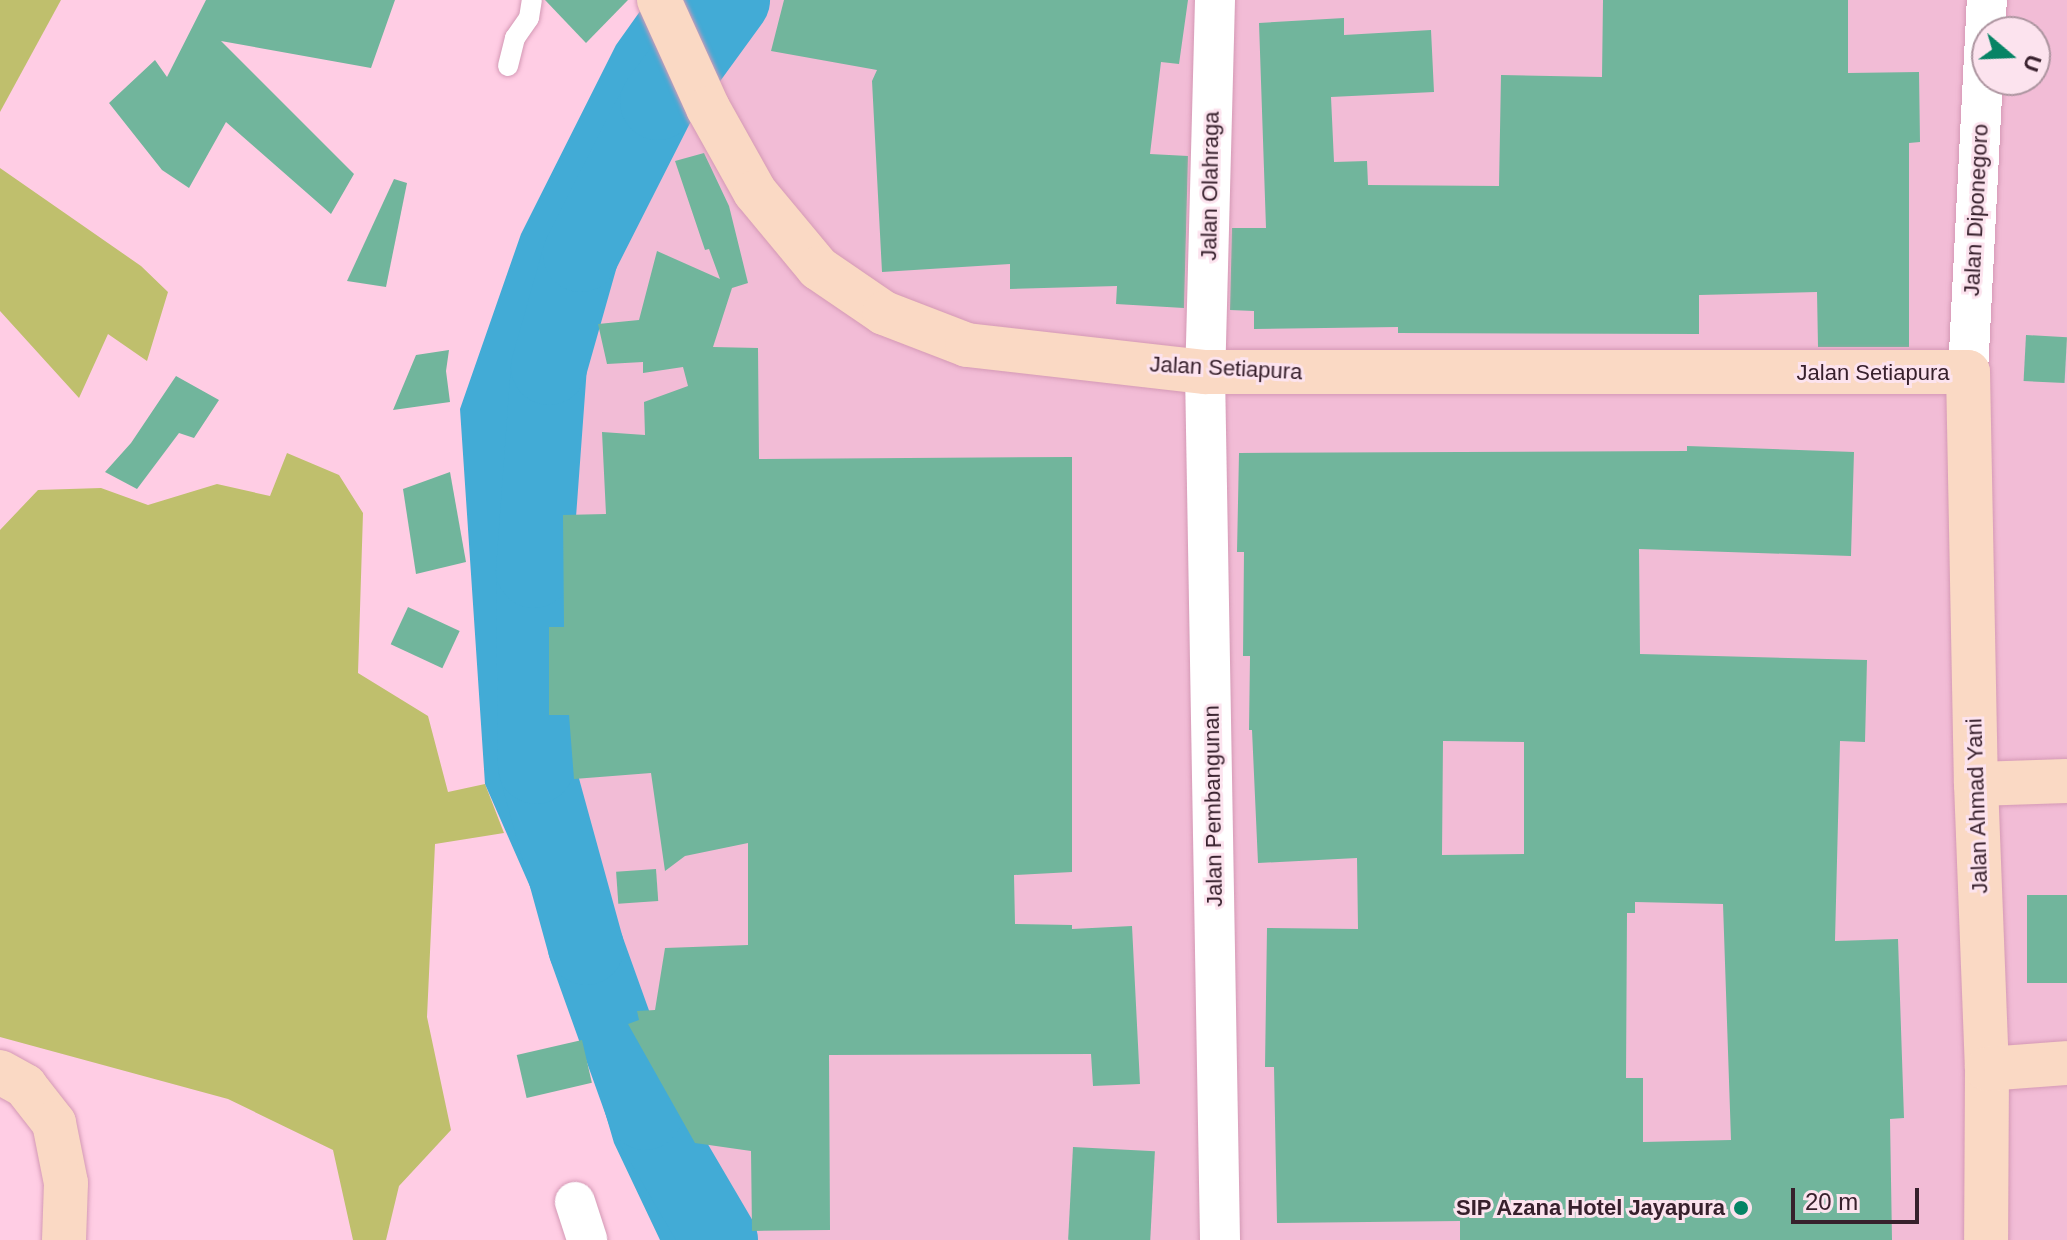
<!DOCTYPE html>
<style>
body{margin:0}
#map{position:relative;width:2067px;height:1240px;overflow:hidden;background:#ffcde4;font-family:Helvetica,sans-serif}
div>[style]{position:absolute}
.built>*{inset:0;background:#f2bcd6}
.green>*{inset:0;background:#bfbf6d}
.water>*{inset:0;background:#42abd6}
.river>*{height:76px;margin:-38px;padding:0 38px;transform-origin:38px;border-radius:38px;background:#42abd6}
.building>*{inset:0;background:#71b59c;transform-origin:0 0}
.roads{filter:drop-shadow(0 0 2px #d499b5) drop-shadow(0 0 2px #d499b5)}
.lane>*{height:20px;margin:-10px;padding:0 10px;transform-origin:10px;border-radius:10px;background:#fff}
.street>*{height:40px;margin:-20px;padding:0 20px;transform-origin:20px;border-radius:20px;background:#fff}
.secondary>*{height:44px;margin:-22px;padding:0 22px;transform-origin:22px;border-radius:22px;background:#fad9c4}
.dots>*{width:22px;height:22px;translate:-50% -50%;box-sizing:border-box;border:4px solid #fce3ee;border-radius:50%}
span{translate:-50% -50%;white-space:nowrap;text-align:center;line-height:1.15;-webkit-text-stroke:6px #fce3ee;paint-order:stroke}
.street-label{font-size:22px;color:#37202c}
.poi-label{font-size:22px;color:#37202c;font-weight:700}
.right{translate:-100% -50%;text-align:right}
.north{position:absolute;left:1971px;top:16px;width:80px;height:80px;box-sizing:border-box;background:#fce3ee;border:2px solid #ad95a0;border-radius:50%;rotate:109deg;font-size:22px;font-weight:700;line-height:32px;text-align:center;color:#37202c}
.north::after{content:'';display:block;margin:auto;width:28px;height:36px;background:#068465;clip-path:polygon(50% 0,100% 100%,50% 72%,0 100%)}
.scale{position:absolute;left:1791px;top:1188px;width:128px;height:36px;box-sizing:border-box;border:4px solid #37202c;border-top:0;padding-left:10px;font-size:24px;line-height:28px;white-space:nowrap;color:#37202c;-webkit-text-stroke:6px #fce3ee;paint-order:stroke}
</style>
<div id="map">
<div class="built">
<i style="clip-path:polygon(evenodd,708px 0,2067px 0,2067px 1240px,701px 1240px,646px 1138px,560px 897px,532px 803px,508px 668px,505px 494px,562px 275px,696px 16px,708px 0,1987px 32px,2035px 32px,2035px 80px,1987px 80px,1987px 32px)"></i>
</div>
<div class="green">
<i style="clip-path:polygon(0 0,61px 0,0 112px)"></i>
<i style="clip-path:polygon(0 168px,141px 266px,168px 292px,147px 361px,108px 334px,79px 398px,0 311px)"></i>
<i style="clip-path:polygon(287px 453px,339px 475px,363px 513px,358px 673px,428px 716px,448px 792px,485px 784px,504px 833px,435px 844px,427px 1017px,451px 1130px,399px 1186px,386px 1240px,353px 1240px,333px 1150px,228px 1099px,0 1037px,0 530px,38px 490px,101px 488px,148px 505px,217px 484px,270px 496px)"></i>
</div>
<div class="water">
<i style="clip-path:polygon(648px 0,708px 0,696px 16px,562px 275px,505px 494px,508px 668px,532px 803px,560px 897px,646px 1138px,701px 1240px,660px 1240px,614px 1143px,557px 948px,485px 784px,460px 409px,521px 234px,616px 45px)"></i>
</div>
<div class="river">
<i style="left:720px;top:1240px;width:148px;rotate:-120.4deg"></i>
<i style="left:645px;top:1112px;width:175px;rotate:-109.7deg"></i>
<i style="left:586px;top:947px;width:188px;rotate:-105.4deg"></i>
<i style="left:536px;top:766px;width:196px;rotate:-90.6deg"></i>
<i style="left:534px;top:570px;width:204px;rotate:-85.8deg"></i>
<i style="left:549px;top:367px;width:117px;rotate:-74.2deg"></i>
<i style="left:581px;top:254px;width:170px;rotate:-63.1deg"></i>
<i style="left:658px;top:102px;width:126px;rotate:-54deg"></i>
</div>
<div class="building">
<i style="clip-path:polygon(206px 0,395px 0,371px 68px,221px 41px,354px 174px,331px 214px,226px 122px,189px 188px,162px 170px,109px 103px,155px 60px,167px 77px)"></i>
<i style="clip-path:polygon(545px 0,628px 0,586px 43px)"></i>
<i style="clip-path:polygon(784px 0,1188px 0,1179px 64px,1161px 62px,1150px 154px,1188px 156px,1184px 308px,1116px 304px,1117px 286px,1010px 289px,1010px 264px,882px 272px,872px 81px,877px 70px,771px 51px)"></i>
<i style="clip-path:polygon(1603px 0,1848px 0,1848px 73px,1919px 72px,1920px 142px,1909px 143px,1909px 347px,1818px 347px,1817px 292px,1699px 295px,1699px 334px,1398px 333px,1398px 327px,1254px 329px,1254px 311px,1230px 310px,1232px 228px,1266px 228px,1259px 23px,1344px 18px,1344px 35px,1431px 30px,1434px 92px,1331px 97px,1334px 162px,1367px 161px,1368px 185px,1499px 186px,1501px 75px,1602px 77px)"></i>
<i style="clip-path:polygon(704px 153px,729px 206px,748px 283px,732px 288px,713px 347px,758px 348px,759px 459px,1072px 457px,1072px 872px,1014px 875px,1015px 924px,1072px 925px,1072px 929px,1132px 926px,1140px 1084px,1093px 1086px,1091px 1054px,829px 1055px,830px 1230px,752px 1231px,751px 1151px,695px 1143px,628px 1024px,639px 1020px,637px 1011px,655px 1010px,665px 948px,748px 945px,748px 843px,685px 856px,665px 871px,651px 773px,574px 779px,569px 715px,549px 715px,549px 627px,564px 627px,563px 515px,606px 514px,602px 432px,645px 435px,644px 402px,688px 386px,683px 367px,643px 373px,643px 362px,607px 364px,598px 324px,639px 320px,657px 251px,720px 279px,709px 249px,705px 250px,675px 161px)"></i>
<i style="clip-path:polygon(394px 179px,407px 183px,386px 287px,347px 281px)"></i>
<i style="left:2026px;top:335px;width:41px;height:46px;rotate:3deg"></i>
<i style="clip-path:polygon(449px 350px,446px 371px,450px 402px,393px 410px,416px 355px)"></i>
<i style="clip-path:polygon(176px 376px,219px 400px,194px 438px,179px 433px,137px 489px,105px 472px,131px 443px)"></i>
<i style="clip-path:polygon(evenodd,1687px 446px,1854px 452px,1851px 556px,1639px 549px,1640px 654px,1867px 660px,1865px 742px,1840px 741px,1835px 941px,1898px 939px,1904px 1118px,1890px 1119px,1892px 1240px,1460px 1240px,1460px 1221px,1277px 1223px,1274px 1067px,1265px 1067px,1267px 928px,1358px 929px,1357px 858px,1258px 863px,1252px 730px,1249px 730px,1250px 656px,1243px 656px,1244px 552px,1237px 552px,1239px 453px,1687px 451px,1687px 446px,1443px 741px,1524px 742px,1524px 854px,1442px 855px,1443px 741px,1687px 446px,1635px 902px,1723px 904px,1731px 1140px,1643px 1142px,1643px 1078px,1626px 1078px,1627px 913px,1635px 913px,1635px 902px)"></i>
<i style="clip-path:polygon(450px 472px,466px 562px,416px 574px,403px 489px)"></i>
<i style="left:408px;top:607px;width:57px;height:41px;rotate:25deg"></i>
<i style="left:656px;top:869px;width:32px;height:40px;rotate:86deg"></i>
<i style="left:2067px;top:895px;width:88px;height:40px;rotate:90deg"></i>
<i style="left:582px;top:1040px;width:44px;height:67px;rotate:77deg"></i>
<i style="left:1073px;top:1147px;width:82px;height:93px;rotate:3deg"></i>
</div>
<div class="roads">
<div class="lane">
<i style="left:508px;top:66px;width:29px;rotate:-76deg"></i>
<i style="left:515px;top:38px;width:24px;rotate:-55deg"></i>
<i style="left:529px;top:18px;width:18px;rotate:-81deg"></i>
</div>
<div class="street">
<i style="left:1215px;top:0;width:372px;rotate:91.5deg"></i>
<i style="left:1205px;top:372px;width:868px;rotate:89.01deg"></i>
<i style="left:1968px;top:372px;width:372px;rotate:-87.1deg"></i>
<i style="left:575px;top:1202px;width:40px;rotate:72deg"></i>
</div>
<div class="secondary">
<i style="left:659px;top:0;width:119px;rotate:65.6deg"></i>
<i style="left:708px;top:108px;width:96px;rotate:60.8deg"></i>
<i style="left:755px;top:192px;width:99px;rotate:50.3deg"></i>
<i style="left:818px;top:268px;width:80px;rotate:34.3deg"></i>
<i style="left:884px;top:313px;width:89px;rotate:21.1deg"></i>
<i style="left:967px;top:345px;width:240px;rotate:6.5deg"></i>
<i style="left:1205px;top:372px;width:763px"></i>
<i style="left:1968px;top:372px;width:412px;rotate:88.9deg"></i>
<i style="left:1976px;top:784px;width:285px;rotate:87.8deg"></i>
<i style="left:1987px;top:1069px;width:171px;rotate:90.3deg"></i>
<i style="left:1976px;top:784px;width:91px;rotate:-1.9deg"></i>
<i style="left:1987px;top:1069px;width:80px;rotate:-4.3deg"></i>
<i style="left:0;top:1072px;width:29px;rotate:29deg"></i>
<i style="left:25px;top:1086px;width:47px;rotate:51.9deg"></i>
<i style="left:54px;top:1123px;width:61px;rotate:78.7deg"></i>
<i style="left:66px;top:1183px;width:57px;rotate:92deg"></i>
</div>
</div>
<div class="dots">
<i style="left:1741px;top:1208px;background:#068465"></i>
</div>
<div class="street-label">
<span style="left:1210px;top:186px;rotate:-89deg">Jalan Olahraga</span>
<span style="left:1976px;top:210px;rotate:-87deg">Jalan Diponegoro</span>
<span style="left:1226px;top:368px;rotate:3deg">Jalan Setiapura</span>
<span style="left:1873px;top:373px">Jalan Setiapura</span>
<span style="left:1213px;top:806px;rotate:-91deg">Jalan Pembangunan</span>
<span style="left:1977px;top:806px;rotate:-92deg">Jalan Ahmad Yani</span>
</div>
<div class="poi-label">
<span class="right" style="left:1725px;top:1208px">SIP Azana Hotel Jayapura</span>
</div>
<div class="north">U</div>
<div class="scale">20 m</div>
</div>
